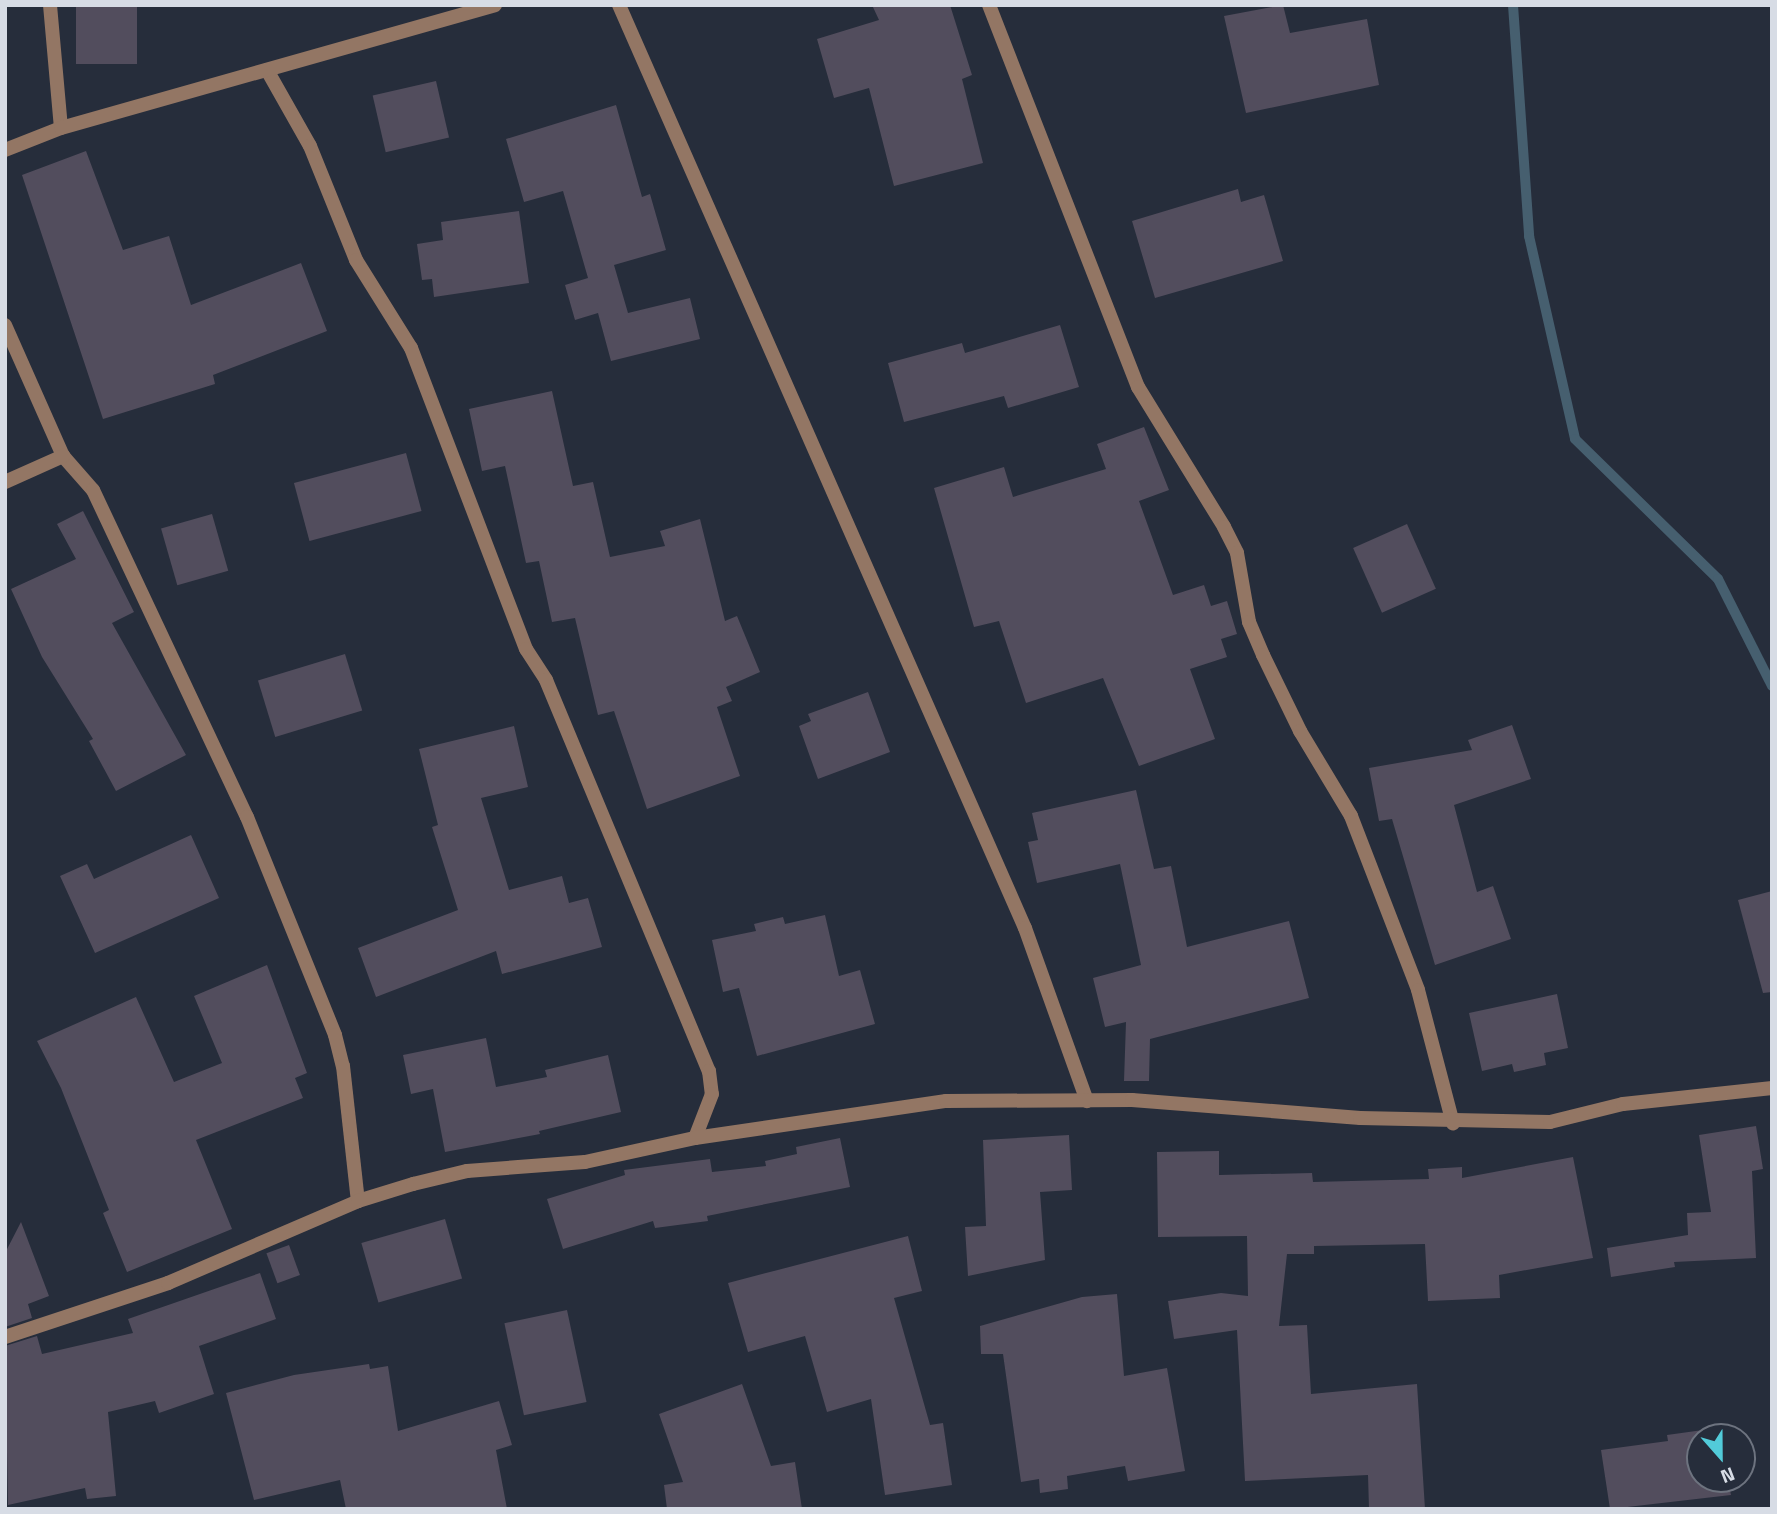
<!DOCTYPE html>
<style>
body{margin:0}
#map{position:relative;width:1777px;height:1514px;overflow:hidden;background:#262d3b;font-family:"Titillium Web",sans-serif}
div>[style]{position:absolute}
.stream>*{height:10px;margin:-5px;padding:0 5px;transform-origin:5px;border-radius:5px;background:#465f6f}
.building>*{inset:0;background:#524d5d;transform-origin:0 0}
.street>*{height:14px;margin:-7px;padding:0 7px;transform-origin:7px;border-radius:7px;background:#937664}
span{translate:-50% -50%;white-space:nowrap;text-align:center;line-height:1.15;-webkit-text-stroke:6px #262d3b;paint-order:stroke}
.frame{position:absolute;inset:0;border:7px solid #d7dce5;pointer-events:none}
.north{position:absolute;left:1686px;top:1423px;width:70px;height:70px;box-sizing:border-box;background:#262d3b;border:2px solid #6d737f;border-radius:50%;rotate:159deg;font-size:19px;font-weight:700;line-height:28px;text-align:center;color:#d7dce5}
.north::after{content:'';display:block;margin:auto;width:24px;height:32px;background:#52cbd9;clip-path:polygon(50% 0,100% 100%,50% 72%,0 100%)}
</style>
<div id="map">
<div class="stream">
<i style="left:1513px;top:5px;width:232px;rotate:86deg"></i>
<i style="left:1529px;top:236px;width:208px;rotate:77.2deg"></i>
<i style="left:1575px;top:439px;width:200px;rotate:44.4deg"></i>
<i style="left:1718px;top:579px;width:120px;rotate:63.2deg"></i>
</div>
<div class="building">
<i style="left:76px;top:5px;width:61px;height:59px"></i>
<i style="clip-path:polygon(872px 5px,950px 5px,972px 75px,962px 79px,983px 163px,894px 186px,869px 88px,834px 98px,817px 39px,879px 20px)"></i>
<i style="clip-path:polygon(1283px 5px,1290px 33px,1367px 19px,1379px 85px,1246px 113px,1224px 16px)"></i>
<i style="left:436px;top:81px;width:58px;height:65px;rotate:77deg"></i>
<i style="clip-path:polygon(616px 105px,642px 197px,650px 194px,666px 250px,614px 265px,628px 313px,690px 298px,700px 339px,611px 361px,598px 313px,575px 320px,565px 285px,588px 278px,563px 191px,524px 202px,506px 139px)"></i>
<i style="clip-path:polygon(86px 151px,123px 250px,169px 236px,191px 305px,301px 263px,327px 331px,213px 375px,215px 384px,103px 419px,22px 175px)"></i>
<i style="clip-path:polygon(1238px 189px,1241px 202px,1264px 195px,1283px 261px,1155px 298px,1132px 221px)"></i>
<i style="clip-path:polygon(519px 211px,529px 283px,434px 297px,432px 279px,422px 280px,417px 244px,443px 240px,441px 222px)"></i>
<i style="clip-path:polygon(1060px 325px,1079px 387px,1008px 408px,1004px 396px,904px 422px,888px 363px,962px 343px,965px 353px)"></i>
<i style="clip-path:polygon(552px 391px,573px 486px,593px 482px,610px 557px,665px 546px,660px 531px,700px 519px,725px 621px,737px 616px,760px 672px,726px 687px,732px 701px,717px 707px,740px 776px,647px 809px,614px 711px,598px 715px,575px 618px,552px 622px,539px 561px,526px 563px,505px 466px,482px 471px,469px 409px)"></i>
<i style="clip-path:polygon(1144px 427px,1169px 490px,1139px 501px,1173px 595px,1204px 585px,1211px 606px,1227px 601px,1237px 634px,1221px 639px,1227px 657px,1190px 669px,1215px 739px,1139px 766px,1103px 678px,1026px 703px,999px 621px,974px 627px,934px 488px,1004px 467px,1013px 497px,1106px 469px,1097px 444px)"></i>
<i style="left:406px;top:453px;width:60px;height:116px;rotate:75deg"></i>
<i style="clip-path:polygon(83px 511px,134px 612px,112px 623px,186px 755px,116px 791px,89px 741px,93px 739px,42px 657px,11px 589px,76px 559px,57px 524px)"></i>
<i style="left:212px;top:514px;width:59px;height:53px;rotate:74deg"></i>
<i style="left:1407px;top:524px;width:71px;height:59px;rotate:66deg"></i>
<i style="left:345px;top:654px;width:59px;height:91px;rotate:73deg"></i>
<i style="clip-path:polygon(868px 692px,890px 752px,818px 779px,799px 726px,811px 721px,808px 714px)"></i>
<i style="clip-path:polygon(1512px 725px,1531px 779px,1454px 805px,1477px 892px,1493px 886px,1511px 939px,1435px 965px,1392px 819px,1379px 821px,1369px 768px,1472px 750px,1468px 740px)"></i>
<i style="clip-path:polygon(514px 726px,528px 787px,481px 798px,509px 890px,562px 876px,569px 903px,588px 898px,602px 947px,502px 974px,496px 951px,376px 997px,358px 948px,458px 910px,432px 827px,438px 825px,419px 749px)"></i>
<i style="clip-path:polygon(1136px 790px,1154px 869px,1171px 866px,1187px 947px,1289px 921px,1309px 998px,1150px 1039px,1149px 1081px,1124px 1081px,1126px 1022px,1105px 1027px,1093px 978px,1141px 965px,1120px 864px,1037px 883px,1028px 842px,1038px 840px,1032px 813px)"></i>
<i style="clip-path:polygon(191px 835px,219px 898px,95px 953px,60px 876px,87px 864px,94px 879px)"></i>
<i style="clip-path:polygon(1772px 891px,1772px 992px,1763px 993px,1738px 900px)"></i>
<i style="clip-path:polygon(825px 915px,839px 976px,860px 970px,875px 1024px,757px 1056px,739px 988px,723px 992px,712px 940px,756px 931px,754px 924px,783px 917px,785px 924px)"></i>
<i style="clip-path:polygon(267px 965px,307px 1073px,295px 1078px,303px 1098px,196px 1140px,232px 1229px,127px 1272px,103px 1213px,109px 1210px,61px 1088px,37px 1041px,136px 997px,174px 1082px,222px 1063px,194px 996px)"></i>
<i style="clip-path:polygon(1557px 994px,1568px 1048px,1544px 1053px,1546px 1065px,1514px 1072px,1512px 1064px,1482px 1071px,1469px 1013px)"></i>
<i style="clip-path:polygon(486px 1038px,496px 1087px,547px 1077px,545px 1070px,608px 1055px,621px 1112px,539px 1131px,540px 1134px,445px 1152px,433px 1089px,411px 1094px,403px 1055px)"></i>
<i style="clip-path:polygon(1756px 1126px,1763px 1169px,1752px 1171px,1756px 1258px,1674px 1262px,1675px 1267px,1611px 1277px,1607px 1248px,1688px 1235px,1687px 1213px,1711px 1212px,1699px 1135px)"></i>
<i style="clip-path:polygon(1069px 1135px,1072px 1190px,1040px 1192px,1045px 1260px,968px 1276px,965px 1227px,986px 1226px,983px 1140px)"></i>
<i style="clip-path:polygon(840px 1138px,850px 1187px,707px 1216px,708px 1221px,655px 1228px,653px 1221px,563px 1249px,547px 1199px,625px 1175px,624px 1170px,710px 1159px,712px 1172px,766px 1166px,765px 1161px,797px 1154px,796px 1147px)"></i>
<i style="clip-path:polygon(1219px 1151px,1219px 1175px,1312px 1173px,1313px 1182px,1429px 1179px,1428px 1169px,1462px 1167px,1462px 1178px,1573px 1157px,1593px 1258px,1499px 1275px,1500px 1298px,1428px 1301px,1425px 1244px,1314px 1246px,1314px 1254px,1287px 1254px,1279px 1326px,1307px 1325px,1311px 1394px,1417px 1384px,1425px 1509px,1369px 1509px,1368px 1475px,1245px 1481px,1237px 1330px,1174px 1339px,1168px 1301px,1221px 1293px,1248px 1296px,1247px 1236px,1158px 1237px,1157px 1152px)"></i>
<i style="left:445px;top:1219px;width:62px;height:87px;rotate:74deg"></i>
<i style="clip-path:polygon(21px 1222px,49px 1296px,28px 1304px,32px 1318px,5px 1327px,5px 1253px)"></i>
<i style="clip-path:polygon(908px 1236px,922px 1291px,894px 1298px,930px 1425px,943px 1423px,952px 1485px,885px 1495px,871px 1399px,827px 1412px,805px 1336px,748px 1352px,728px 1283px)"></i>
<i style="left:289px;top:1245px;width:32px;height:24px;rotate:70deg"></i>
<i style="clip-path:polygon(260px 1273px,276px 1319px,199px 1346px,214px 1394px,159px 1413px,155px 1401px,108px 1412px,116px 1496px,87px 1499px,85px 1488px,8px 1505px,5px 1346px,37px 1336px,42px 1354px,133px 1333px,128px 1319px)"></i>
<i style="clip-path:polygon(1117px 1294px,1124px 1376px,1167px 1368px,1185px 1471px,1128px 1481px,1125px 1466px,1067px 1476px,1068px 1489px,1040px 1493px,1039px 1479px,1021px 1482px,1003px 1354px,981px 1354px,980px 1326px,1082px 1297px)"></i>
<i style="left:567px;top:1310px;width:94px;height:64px;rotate:78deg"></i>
<i style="clip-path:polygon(369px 1364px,370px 1369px,388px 1366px,398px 1431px,499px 1401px,512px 1445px,496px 1450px,507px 1509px,346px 1509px,340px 1480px,254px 1500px,226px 1393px,294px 1375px)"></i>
<i style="clip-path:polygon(742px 1384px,771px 1466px,795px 1462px,802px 1509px,667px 1509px,664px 1485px,683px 1482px,659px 1414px)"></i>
<i style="clip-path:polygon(1703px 1430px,1700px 1479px,1728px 1479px,1731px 1495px,1610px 1509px,1601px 1450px,1668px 1441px,1667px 1435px)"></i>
</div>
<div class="street">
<i style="left:50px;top:5px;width:123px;rotate:84.9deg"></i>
<i style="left:619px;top:5px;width:1008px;rotate:66.26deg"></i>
<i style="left:1025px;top:928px;width:184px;rotate:70.3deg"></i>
<i style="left:989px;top:5px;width:410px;rotate:68.7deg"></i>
<i style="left:1138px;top:387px;width:164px;rotate:58.4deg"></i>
<i style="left:1224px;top:527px;width:29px;rotate:63deg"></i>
<i style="left:1237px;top:553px;width:70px;rotate:80.1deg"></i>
<i style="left:1249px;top:622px;width:36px;rotate:67deg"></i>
<i style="left:1263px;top:655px;width:85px;rotate:64deg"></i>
<i style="left:1300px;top:731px;width:99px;rotate:59deg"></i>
<i style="left:1351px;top:816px;width:186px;rotate:68.9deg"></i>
<i style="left:1418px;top:990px;width:138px;rotate:75.3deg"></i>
<i style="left:267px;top:70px;width:87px;rotate:60.5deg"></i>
<i style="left:310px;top:146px;width:123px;rotate:68deg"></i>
<i style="left:356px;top:260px;width:104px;rotate:58deg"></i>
<i style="left:411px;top:348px;width:322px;rotate:69.1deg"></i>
<i style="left:526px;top:649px;width:37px;rotate:57deg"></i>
<i style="left:546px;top:680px;width:424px;rotate:67.4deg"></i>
<i style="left:709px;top:1071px;width:23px;rotate:83deg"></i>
<i style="left:712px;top:1094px;width:47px;rotate:111.1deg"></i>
<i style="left:5px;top:150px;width:60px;rotate:-21.4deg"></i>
<i style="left:61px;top:128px;width:451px;rotate:-15.8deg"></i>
<i style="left:5px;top:325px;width:143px;rotate:66.1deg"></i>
<i style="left:63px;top:456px;width:45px;rotate:48.6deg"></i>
<i style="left:93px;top:490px;width:361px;rotate:64.8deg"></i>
<i style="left:247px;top:817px;width:235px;rotate:68deg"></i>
<i style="left:335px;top:1035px;width:32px;rotate:76deg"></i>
<i style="left:343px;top:1066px;width:136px;rotate:83.7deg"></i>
<i style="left:5px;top:482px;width:64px;rotate:-24.1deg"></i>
<i style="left:5px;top:1337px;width:172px;rotate:-18.3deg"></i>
<i style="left:168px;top:1283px;width:207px;rotate:-23.3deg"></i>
<i style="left:358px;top:1201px;width:58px;rotate:-17.2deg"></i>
<i style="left:413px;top:1184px;width:56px;rotate:-13.5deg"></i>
<i style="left:467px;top:1171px;width:118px;rotate:-4.4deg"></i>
<i style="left:585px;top:1162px;width:113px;rotate:-12.3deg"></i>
<i style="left:695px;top:1138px;width:254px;rotate:-8.4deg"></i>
<i style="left:946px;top:1101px;width:186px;rotate:-0.3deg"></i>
<i style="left:1132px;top:1100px;width:229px;rotate:4.5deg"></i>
<i style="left:1360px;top:1118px;width:190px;rotate:1.2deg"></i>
<i style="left:1550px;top:1122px;width:75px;rotate:-13.9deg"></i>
<i style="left:1623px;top:1104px;width:150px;rotate:-6.1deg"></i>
</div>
<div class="frame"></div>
<div class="north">N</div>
</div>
